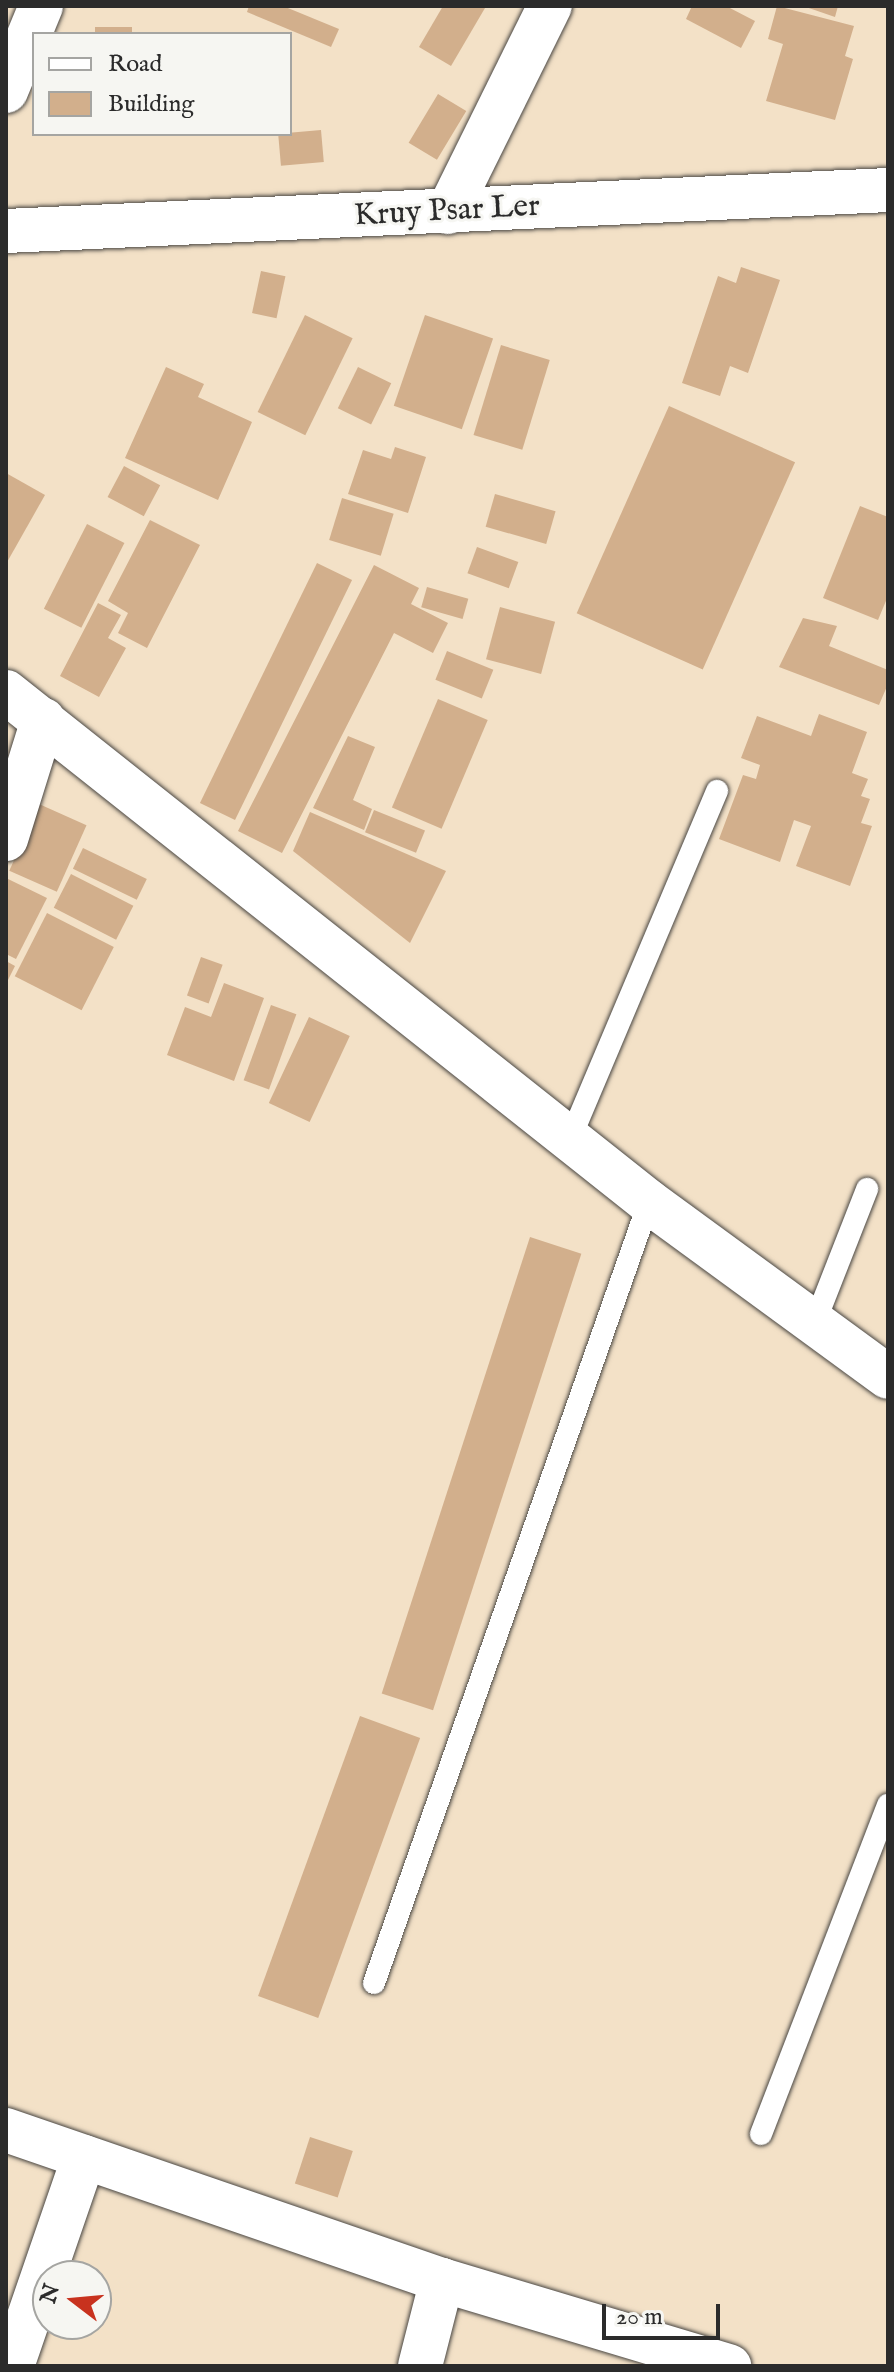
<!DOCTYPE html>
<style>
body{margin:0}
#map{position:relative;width:894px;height:2372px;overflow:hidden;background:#f3e1c7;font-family:"IM FELL English",serif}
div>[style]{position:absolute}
.building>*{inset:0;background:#d2af8c;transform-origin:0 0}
.roads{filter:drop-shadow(0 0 2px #494642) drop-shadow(0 0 2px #494642)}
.service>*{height:22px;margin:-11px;padding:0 11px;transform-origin:11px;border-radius:11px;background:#fff}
.minor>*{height:44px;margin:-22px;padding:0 22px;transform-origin:22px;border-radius:22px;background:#fff}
.tertiary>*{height:44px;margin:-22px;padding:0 22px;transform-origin:22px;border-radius:22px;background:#fff}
span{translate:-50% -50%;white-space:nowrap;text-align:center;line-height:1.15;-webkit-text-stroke:6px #f6f6f2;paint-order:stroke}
.street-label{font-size:32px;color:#2b2b2b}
.frame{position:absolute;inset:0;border:8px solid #2b2b2b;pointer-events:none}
.legend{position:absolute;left:32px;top:32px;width:260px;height:104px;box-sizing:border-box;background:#f6f6f2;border:2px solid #a5a5a2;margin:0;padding:10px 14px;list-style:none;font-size:24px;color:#2b2b2b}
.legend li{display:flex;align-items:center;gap:16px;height:40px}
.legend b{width:40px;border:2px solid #a5a5a2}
.north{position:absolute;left:32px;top:2260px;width:80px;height:80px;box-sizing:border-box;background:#f6f6f2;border:2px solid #a5a5a2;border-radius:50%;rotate:286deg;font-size:22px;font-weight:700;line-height:32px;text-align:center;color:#2b2b2b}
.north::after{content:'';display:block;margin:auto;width:28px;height:36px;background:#c8321e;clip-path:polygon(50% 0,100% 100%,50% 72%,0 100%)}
.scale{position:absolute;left:602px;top:2304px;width:118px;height:36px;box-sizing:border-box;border:4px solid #2b2b2b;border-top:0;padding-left:10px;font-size:24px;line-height:28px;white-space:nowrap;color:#2b2b2b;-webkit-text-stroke:6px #f6f6f2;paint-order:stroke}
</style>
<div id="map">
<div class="building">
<i style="clip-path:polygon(249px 6px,283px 6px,339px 29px,331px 47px,247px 12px)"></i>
<i style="clip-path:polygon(443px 6px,485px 8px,451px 66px,419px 47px)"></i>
<i style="clip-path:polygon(692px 6px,726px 6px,755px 21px,741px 48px,686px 19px)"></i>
<i style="clip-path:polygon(777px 6px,854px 26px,845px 56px,853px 59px,835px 120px,766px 101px,783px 44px,768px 39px)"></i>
<i style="clip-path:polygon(803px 6px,838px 6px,835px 17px)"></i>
<i style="left:95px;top:27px;width:37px;height:7px"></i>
<i style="left:438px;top:94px;width:33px;height:57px;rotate:31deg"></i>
<i style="left:321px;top:130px;width:32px;height:43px;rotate:85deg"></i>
<i style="clip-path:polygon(741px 267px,780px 280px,748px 373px,730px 366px,720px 396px,682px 383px,718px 276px,736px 283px)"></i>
<i style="left:261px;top:271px;width:25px;height:43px;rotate:12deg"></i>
<i style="left:305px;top:315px;width:53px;height:108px;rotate:26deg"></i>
<i style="left:425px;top:315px;width:72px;height:96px;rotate:19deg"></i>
<i style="left:501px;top:345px;width:51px;height:94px;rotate:17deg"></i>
<i style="clip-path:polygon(166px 367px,204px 384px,198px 397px,252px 422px,218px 500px,125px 458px)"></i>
<i style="left:358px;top:367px;width:37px;height:46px;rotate:26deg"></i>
<i style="left:669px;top:406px;width:138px;height:227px;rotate:24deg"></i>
<i style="clip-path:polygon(395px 447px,426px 457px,408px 513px,348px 494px,363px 450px,391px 459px)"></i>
<i style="left:124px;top:466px;width:41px;height:35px;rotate:28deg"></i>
<i style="clip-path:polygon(6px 473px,45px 495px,6px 564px)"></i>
<i style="left:495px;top:494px;width:63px;height:34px;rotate:16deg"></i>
<i style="left:342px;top:498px;width:54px;height:44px;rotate:17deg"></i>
<i style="clip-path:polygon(860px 506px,888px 517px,888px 596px,878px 620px,823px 598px)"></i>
<i style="clip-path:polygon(150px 520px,200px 545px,147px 648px,118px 633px,128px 613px,108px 601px)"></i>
<i style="left:87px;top:524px;width:42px;height:95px;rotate:27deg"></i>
<i style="left:477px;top:547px;width:44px;height:28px;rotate:20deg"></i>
<i style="left:317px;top:563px;width:39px;height:267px;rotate:26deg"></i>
<i style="clip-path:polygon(374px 565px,419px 588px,411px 604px,448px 623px,433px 653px,394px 633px,282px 853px,238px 831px)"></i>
<i style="left:427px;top:587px;width:43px;height:21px;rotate:16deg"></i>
<i style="clip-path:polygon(98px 603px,121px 615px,108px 638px,126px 648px,99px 697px,60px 676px)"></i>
<i style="left:500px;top:607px;width:57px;height:54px;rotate:15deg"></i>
<i style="clip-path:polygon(803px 618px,837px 626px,829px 646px,888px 670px,888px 684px,879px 705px,779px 667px)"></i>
<i style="left:447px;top:651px;width:50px;height:31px;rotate:22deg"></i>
<i style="left:438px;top:699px;width:54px;height:118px;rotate:23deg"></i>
<i style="clip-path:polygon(819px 714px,867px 732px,852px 773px,868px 779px,861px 796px,870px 799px,861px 823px,872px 826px,850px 886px,796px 866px,811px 826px,794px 820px,780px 862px,719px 839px,743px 775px,756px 779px,760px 765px,741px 758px,757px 716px,811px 736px)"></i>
<i style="clip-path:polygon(348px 736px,375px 747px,353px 800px,372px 809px,364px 830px,313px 808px)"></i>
<i style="left:39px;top:804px;width:52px;height:73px;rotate:24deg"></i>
<i style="left:374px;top:810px;width:55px;height:24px;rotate:22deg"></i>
<i style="clip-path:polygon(310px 812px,446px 871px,410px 943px,293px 851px)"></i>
<i style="left:83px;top:848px;width:71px;height:23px;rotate:26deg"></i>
<i style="left:71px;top:874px;width:70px;height:38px;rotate:27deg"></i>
<i style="clip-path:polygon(6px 878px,47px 898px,16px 959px,6px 954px)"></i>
<i style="left:47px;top:913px;width:75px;height:71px;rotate:27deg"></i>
<i style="left:201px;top:957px;width:23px;height:41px;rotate:20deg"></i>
<i style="clip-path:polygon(6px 961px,15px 966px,6px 984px)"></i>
<i style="clip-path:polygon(224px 983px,264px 998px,234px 1081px,167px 1055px,185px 1007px,211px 1017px)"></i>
<i style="left:271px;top:1005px;width:27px;height:80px;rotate:20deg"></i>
<i style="left:309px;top:1017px;width:45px;height:95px;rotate:25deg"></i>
<i style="left:530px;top:1237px;width:54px;height:480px;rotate:18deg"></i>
<i style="left:360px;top:1716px;width:64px;height:298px;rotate:20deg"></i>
<i style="left:310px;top:2137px;width:45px;height:49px;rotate:18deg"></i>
</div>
<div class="roads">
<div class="service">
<i style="left:570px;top:1139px;width:378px;rotate:-67.1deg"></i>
<i style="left:815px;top:1322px;width:143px;rotate:-68.6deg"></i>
<i style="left:374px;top:1983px;width:828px;rotate:-70.6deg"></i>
<i style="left:761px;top:2134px;width:353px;rotate:-68.9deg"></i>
</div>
<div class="minor">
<i style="left:6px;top:91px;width:92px;rotate:-67.6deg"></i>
<i style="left:448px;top:212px;width:230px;rotate:-63.7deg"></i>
<i style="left:6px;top:839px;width:125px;rotate:-72.7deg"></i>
<i style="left:6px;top:2130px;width:461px;rotate:19deg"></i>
<i style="left:442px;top:2280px;width:300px;rotate:16.7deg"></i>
<i style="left:12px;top:2366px;width:221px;rotate:-71deg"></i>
<i style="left:420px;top:2366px;width:89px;rotate:-75.7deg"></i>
</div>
<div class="tertiary">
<i style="left:6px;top:231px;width:883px;rotate:-2.66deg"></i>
<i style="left:6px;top:692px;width:821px;rotate:38.42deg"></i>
<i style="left:649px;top:1202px;width:296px;rotate:36.2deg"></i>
</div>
</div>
<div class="street-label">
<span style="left:447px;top:212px;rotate:-3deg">Kruy Psar Ler</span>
</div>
<div class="frame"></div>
<ul class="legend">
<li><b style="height:10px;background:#fff"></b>Road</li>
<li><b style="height:22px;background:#d2af8c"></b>Building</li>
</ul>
<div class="north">N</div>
<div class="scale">20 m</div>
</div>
